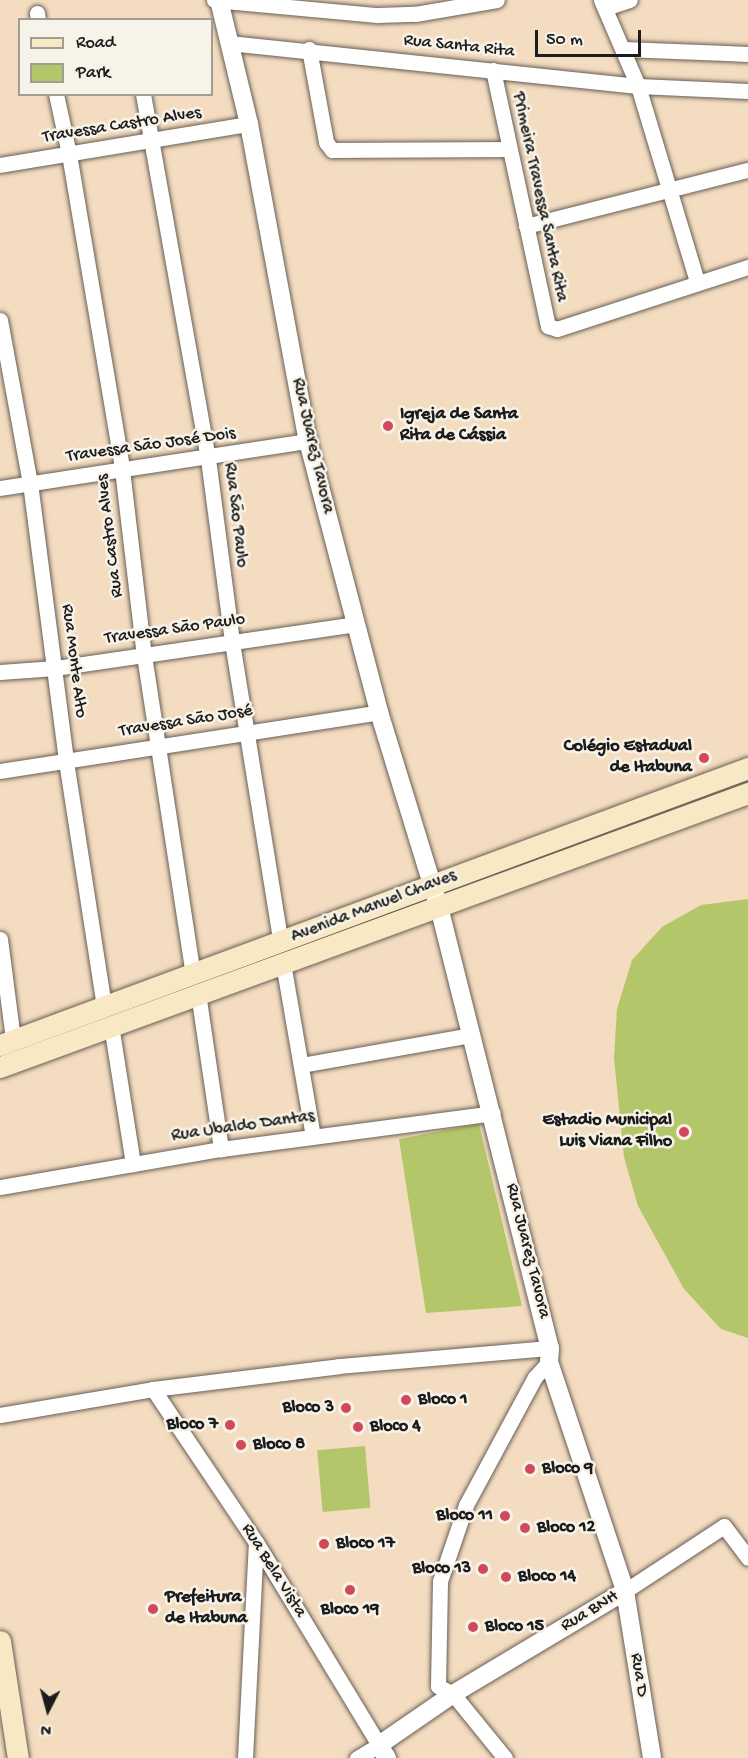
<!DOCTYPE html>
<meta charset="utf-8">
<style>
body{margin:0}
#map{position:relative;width:748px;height:1758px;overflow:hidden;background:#f4dcc0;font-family:"Gochi Hand",sans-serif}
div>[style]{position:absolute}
.green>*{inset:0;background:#b4c66a;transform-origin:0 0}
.roads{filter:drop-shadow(0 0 2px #685f55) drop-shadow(0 0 2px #685f55)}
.minor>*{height:15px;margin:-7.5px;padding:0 7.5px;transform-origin:7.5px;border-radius:7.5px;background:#fff}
.tertiary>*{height:18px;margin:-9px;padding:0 9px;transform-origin:9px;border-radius:9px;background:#fff}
.secondary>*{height:21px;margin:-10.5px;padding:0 10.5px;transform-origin:10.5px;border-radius:10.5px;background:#f8e8c3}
.dots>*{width:16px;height:16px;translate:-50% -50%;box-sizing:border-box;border:3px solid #f7f3e8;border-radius:50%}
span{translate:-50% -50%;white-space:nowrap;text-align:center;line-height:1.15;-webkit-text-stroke:5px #f7f3e8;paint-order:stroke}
.street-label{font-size:18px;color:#1c1c1c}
.poi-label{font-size:18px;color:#1c1c1c;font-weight:700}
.left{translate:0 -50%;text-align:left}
.right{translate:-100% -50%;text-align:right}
.legend{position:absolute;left:18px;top:18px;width:195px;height:78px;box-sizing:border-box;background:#f7f3e8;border:2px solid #9f9d96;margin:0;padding:8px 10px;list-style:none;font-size:18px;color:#1c1c1c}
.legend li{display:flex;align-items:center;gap:12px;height:30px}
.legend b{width:30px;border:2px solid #9f9d96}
.north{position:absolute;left:18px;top:1680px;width:60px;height:60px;-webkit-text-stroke:4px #f7f3e8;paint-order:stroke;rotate:186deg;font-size:16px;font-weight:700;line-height:24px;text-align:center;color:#1c1c1c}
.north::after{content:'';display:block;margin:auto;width:21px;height:27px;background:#1c1c1c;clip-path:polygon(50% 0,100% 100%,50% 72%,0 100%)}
.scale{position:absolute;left:535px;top:30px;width:106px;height:27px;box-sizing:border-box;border:3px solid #1c1c1c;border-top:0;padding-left:8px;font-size:18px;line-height:21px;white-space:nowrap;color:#1c1c1c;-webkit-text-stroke:4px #f7f3e8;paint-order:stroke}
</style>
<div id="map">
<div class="green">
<i style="clip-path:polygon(748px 899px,748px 1338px,721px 1329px,684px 1289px,638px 1206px,624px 1157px,614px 1058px,617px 1009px,632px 960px,662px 927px,701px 905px)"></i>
<i style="clip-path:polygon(479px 1124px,522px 1306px,426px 1313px,399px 1139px)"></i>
<i style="left:365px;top:1446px;width:62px;height:48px;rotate:85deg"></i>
</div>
<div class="roads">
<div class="minor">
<i style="left:214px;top:0;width:164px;rotate:5.3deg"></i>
<i style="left:377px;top:15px;width:38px;rotate:-2deg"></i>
<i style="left:415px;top:14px;width:83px;rotate:-9.7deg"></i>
<i style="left:601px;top:0;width:94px;rotate:66.7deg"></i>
<i style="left:638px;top:86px;width:204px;rotate:73.2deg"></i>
<i style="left:605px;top:8px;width:26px;rotate:-18deg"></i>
<i style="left:37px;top:13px;width:7px;rotate:82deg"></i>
<i style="left:229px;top:43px;width:411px;rotate:6deg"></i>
<i style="left:638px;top:86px;width:110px;rotate:2.6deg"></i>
<i style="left:309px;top:49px;width:95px;rotate:79.6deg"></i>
<i style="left:326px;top:142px;width:10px;rotate:53deg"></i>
<i style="left:332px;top:150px;width:176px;rotate:-0.3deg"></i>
<i style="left:624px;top:49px;width:124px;rotate:2.3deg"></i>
<i style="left:493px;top:70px;width:262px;rotate:77.9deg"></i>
<i style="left:548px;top:326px;width:9px;rotate:18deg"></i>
<i style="left:557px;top:329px;width:201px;rotate:-18deg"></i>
<i style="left:56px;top:94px;width:61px;rotate:77.8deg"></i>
<i style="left:69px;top:154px;width:319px;rotate:80.4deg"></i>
<i style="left:122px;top:469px;width:187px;rotate:83.3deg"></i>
<i style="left:144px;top:655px;width:323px;rotate:81.3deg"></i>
<i style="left:143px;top:94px;width:371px;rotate:79.9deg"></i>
<i style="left:208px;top:459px;width:185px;rotate:82.5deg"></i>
<i style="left:232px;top:642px;width:305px;rotate:80.8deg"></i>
<i style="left:0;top:165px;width:252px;rotate:-9.4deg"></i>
<i style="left:526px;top:226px;width:229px;rotate:-14.2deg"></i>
<i style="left:0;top:320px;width:166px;rotate:79.6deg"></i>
<i style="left:30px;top:483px;width:280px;rotate:82.6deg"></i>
<i style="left:66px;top:761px;width:249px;rotate:81.2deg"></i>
<i style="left:0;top:488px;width:312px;rotate:-8.7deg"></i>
<i style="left:0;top:672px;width:55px;rotate:-4.2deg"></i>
<i style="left:55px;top:668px;width:304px;rotate:-8.3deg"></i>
<i style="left:0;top:771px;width:384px;rotate:-8.8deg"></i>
<i style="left:0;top:939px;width:101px;rotate:82.6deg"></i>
<i style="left:283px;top:963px;width:176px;rotate:80.2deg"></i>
<i style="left:198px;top:993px;width:158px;rotate:81.6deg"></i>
<i style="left:111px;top:1025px;width:141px;rotate:81deg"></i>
<i style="left:301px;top:1065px;width:173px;rotate:-10deg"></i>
<i style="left:0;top:1187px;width:224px;rotate:-9.8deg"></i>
<i style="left:221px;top:1149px;width:274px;rotate:-7.5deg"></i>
<i style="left:153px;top:1389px;width:184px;rotate:56.1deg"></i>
<i style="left:256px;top:1542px;width:237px;rotate:58.8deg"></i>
<i style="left:379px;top:1745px;width:26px;rotate:149deg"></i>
<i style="left:0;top:1415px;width:155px;rotate:-9.6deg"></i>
<i style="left:153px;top:1389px;width:187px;rotate:-7deg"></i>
<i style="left:339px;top:1366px;width:212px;rotate:-4.9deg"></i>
<i style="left:625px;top:1591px;width:118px;rotate:-33.3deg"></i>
<i style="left:724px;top:1526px;width:40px;rotate:53deg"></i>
<i style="left:245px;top:1758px;width:216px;rotate:-87.1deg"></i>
<i style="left:505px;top:1758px;width:82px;rotate:-129.1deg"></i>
<i style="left:453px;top:1694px;width:17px;rotate:-152deg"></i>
<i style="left:438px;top:1686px;width:105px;rotate:-88.9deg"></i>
<i style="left:440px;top:1581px;width:80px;rotate:-71.1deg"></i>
<i style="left:466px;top:1505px;width:145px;rotate:-61.7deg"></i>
<i style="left:535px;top:1377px;width:21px;rotate:-47deg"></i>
</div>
<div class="tertiary">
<i style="left:219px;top:0;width:128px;rotate:76.4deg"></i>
<i style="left:249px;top:124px;width:322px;rotate:79.5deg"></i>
<i style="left:308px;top:441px;width:280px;rotate:75.3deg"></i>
<i style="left:379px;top:712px;width:204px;rotate:72.9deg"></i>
<i style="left:439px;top:907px;width:455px;rotate:75.9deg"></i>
<i style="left:550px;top:1348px;width:14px;rotate:94deg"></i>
<i style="left:549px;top:1362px;width:241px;rotate:71.6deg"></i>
<i style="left:625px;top:1591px;width:169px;rotate:80.8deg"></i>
<i style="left:387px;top:1758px;width:15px;rotate:-122deg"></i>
<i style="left:379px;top:1745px;width:90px;rotate:-34.6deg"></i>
<i style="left:453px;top:1694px;width:200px;rotate:-30.9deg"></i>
</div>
<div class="secondary">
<i style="left:0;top:1045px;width:798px;rotate:-20.32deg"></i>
<i style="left:0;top:1067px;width:797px;rotate:-20.12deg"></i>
<i style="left:0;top:1641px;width:118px;rotate:81.3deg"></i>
</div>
</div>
<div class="dots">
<i style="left:388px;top:426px;background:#d1495b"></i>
<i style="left:704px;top:758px;background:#d1495b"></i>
<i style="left:684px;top:1132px;background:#d1495b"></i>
<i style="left:406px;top:1400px;background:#d1495b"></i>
<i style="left:346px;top:1408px;background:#d1495b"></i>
<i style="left:230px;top:1425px;background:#d1495b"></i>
<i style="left:358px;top:1427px;background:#d1495b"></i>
<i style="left:241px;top:1445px;background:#d1495b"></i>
<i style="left:530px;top:1469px;background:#d1495b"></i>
<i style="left:505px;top:1516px;background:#d1495b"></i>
<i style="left:525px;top:1528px;background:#d1495b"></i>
<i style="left:324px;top:1544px;background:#d1495b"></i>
<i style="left:483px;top:1569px;background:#d1495b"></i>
<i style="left:506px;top:1577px;background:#d1495b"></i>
<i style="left:350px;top:1590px;background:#d1495b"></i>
<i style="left:153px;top:1609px;background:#d1495b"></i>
<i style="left:473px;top:1627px;background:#d1495b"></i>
</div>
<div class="street-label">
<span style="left:459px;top:47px;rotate:6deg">Rua Santa Rita</span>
<span style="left:122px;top:126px;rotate:-9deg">Travessa Castro Alves</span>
<span style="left:539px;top:197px;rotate:78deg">Primeira Travessa Santa Rita</span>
<span style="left:151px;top:446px;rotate:-8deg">Travessa São José Dois</span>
<span style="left:312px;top:446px;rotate:77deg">Rua Juarez Tavora</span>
<span style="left:235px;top:515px;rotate:83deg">Rua São Paulo</span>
<span style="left:111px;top:536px;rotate:-97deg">Rua Castro Alves</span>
<span style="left:175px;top:630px;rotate:-8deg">Travessa São Paulo</span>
<span style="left:73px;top:661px;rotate:83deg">Rua Monte Alto</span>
<span style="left:186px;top:722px;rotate:-9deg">Travessa São José</span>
<span style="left:374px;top:907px;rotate:-21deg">Avenida Manuel Chaves</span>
<span style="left:243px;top:1127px;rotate:-8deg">Rua Ubaldo Dantas</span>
<span style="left:527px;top:1251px;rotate:76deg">Rua Juarez Tavora</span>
<span style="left:273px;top:1571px;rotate:58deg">Rua Bela Vista</span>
<span style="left:590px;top:1612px;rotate:-31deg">Rua BNH</span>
<span style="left:638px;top:1675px;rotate:81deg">Rua D</span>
</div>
<div class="poi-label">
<span class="left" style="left:400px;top:426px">Igreja de Santa<br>Rita de Cássia</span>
<span class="right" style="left:692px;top:758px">Colégio Estadual<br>de Itabuna</span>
<span class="right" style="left:672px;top:1132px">Estadio Municipal<br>Luis Viana Filho</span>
<span class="left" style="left:418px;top:1400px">Bloco 1</span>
<span class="right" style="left:334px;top:1408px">Bloco 3</span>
<span class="right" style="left:218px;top:1425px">Bloco 7</span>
<span class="left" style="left:370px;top:1427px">Bloco 4</span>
<span class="left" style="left:253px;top:1445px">Bloco 8</span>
<span class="left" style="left:542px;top:1469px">Bloco 9</span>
<span class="right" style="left:493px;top:1516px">Bloco 11</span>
<span class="left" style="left:537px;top:1528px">Bloco 12</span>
<span class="left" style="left:336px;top:1544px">Bloco 17</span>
<span class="right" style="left:471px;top:1569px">Bloco 13</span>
<span class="left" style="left:518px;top:1577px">Bloco 14</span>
<span class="left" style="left:165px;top:1609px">Prefeitura<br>de Itabuna</span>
<span style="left:350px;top:1610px">Bloco 19</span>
<span class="left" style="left:485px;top:1627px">Bloco 15</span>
</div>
<ul class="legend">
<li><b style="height:8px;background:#f8e8c3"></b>Road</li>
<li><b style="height:16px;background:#b4c66a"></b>Park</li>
</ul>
<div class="north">N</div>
<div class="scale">50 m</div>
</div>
